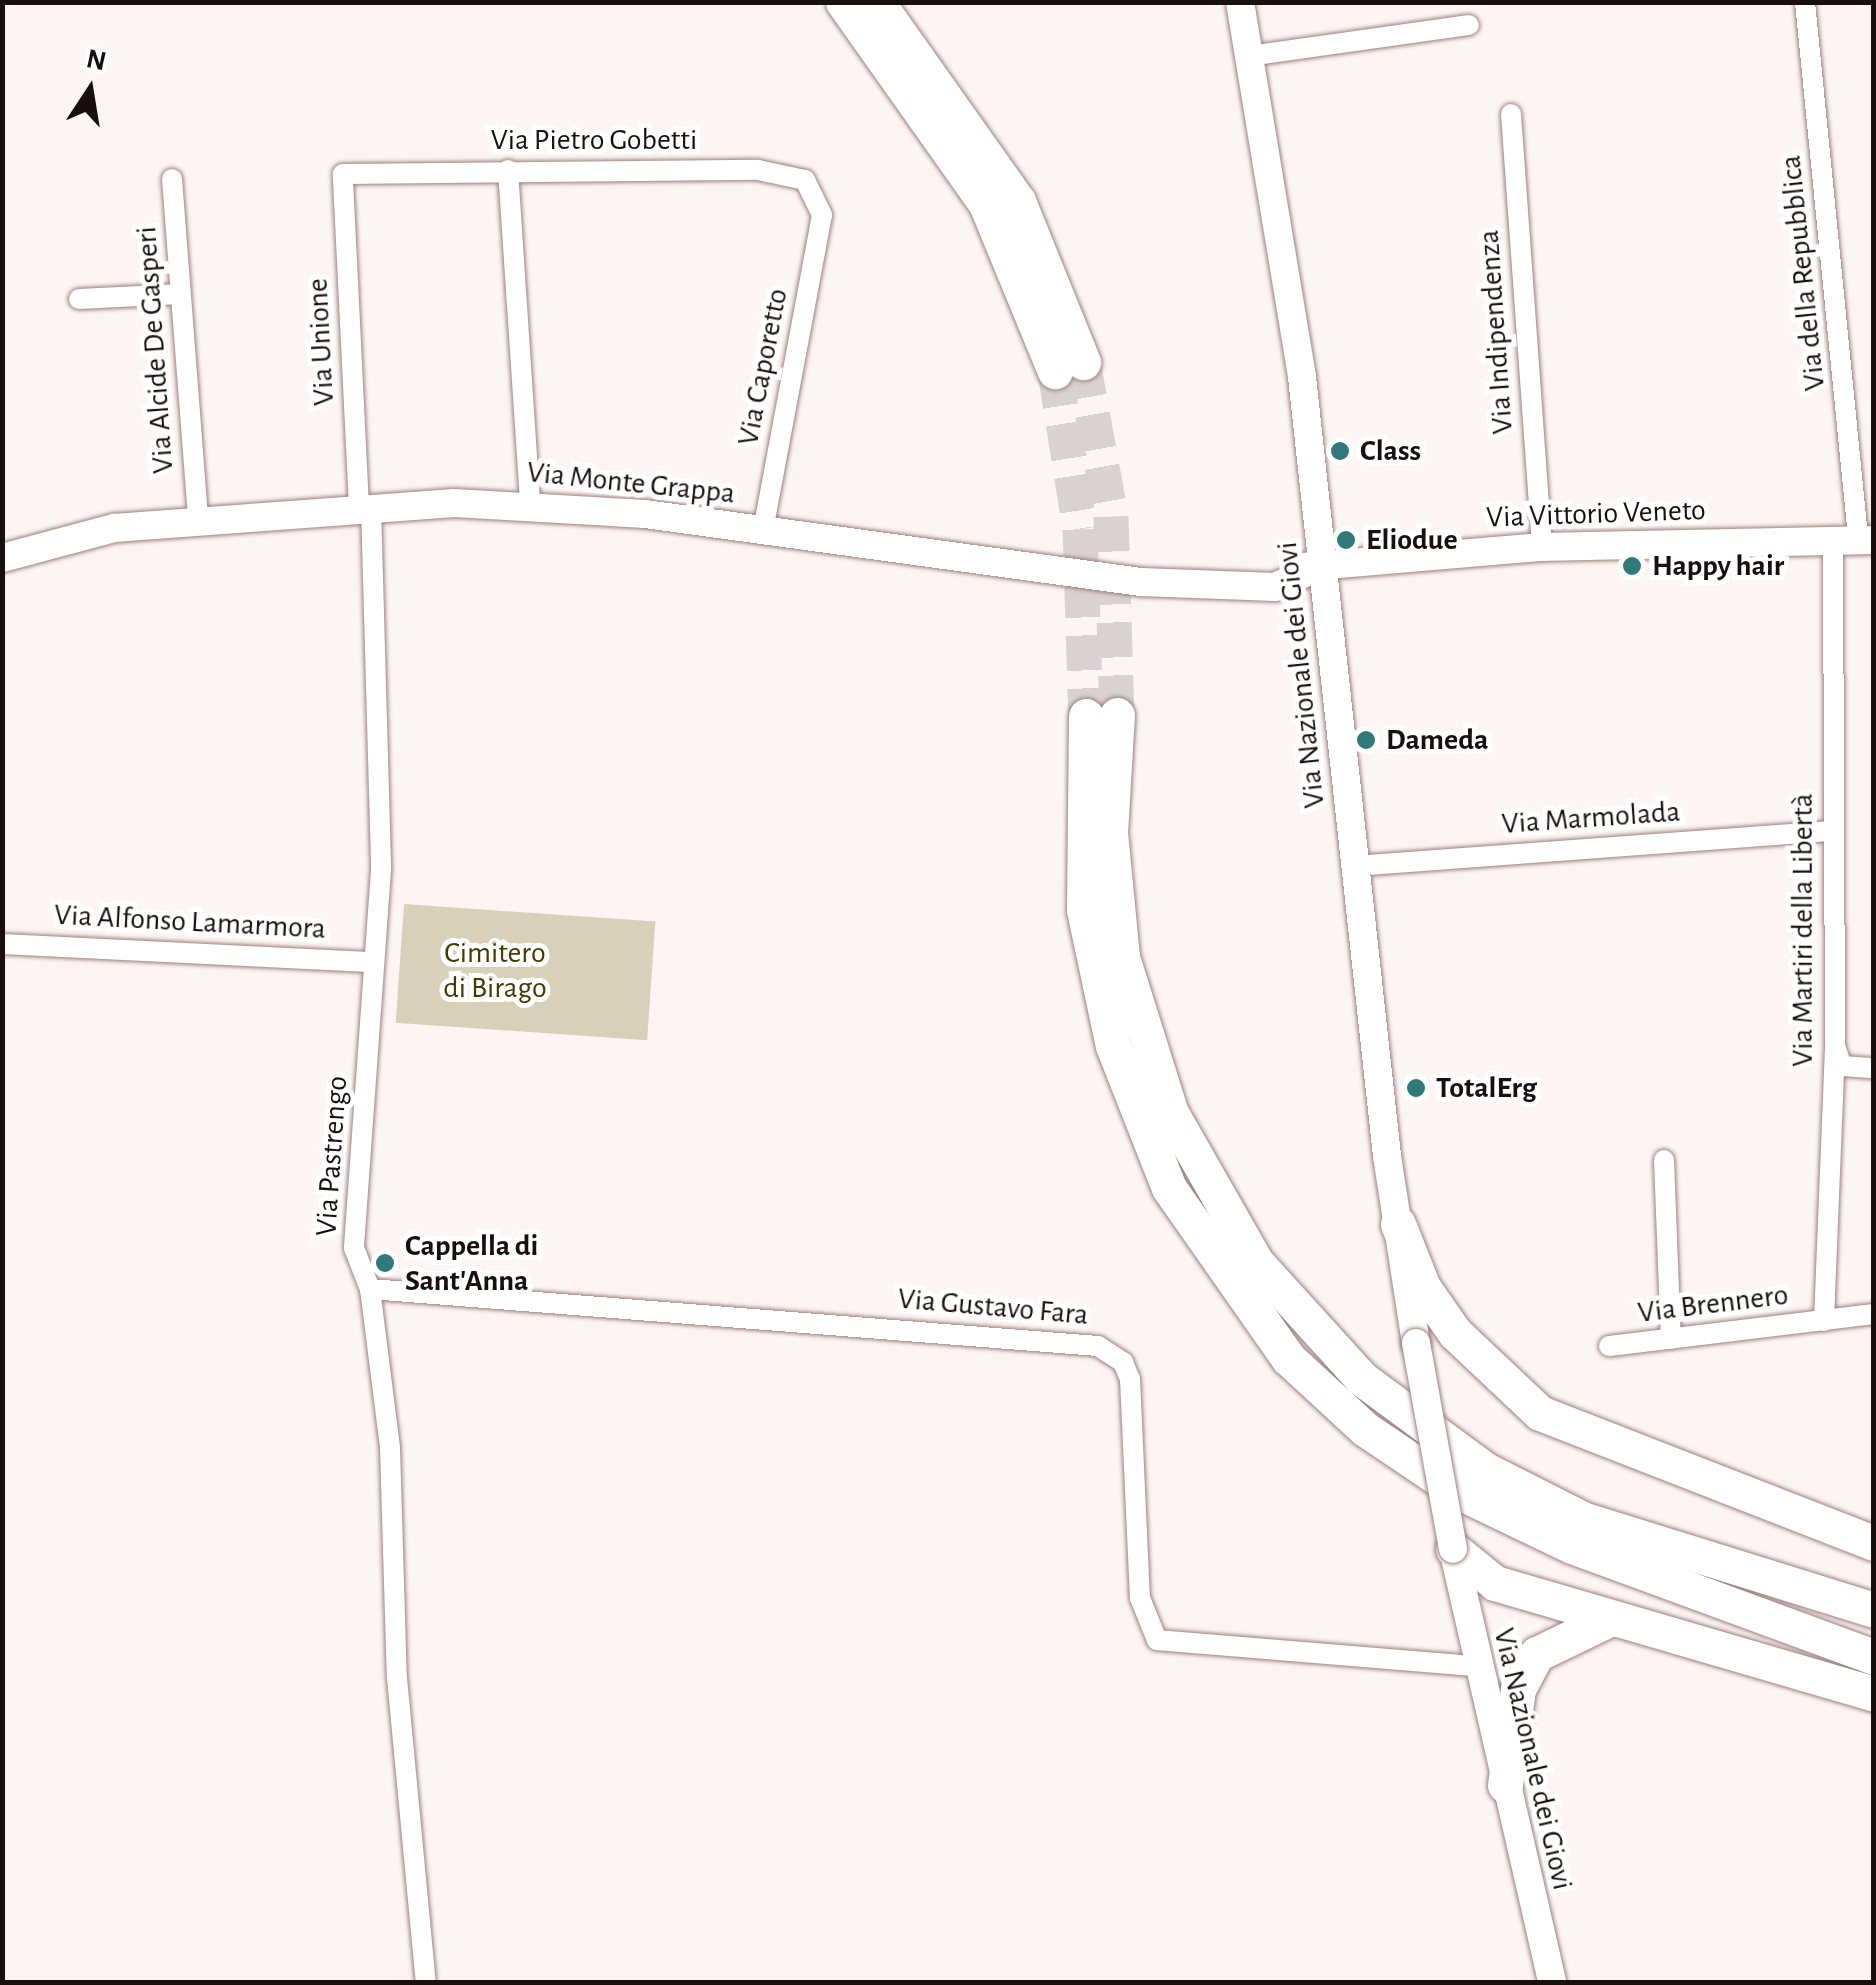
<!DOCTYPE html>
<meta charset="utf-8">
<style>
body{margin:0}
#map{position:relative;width:1876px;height:1985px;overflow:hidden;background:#fcf5f4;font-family:"Alegreya Sans",sans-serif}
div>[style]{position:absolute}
.green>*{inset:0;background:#d8d0b8;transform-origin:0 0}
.highway-tunnel>*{height:35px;margin-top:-17.5px;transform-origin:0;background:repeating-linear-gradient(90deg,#dad2d2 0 35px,transparent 0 53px)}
.roads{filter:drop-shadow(0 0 2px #9d807e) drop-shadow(0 0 2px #9d807e)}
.street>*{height:20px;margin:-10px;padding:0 10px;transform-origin:10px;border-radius:10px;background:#fff}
.secondary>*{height:28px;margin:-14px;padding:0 14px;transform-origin:14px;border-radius:14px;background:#fff}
.highway>*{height:35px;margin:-17.5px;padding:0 17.5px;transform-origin:17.5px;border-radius:17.5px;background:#fff}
.bridges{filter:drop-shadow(0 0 2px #9d807e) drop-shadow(0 0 2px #9d807e)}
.secondary-bridge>*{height:28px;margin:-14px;padding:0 14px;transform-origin:14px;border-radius:14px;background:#fff}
.dots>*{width:28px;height:28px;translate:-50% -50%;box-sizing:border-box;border:5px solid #fff;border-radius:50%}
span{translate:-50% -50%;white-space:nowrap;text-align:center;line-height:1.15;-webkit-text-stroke:10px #fff;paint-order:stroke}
.street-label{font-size:30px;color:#1a0f0f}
.poi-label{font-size:30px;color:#1a0f0f;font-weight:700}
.left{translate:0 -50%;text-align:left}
.park-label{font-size:30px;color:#473800}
.frame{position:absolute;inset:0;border:5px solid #1a0f0f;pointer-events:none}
.north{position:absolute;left:40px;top:40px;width:100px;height:100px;-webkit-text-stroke:8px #fff;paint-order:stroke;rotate:12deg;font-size:28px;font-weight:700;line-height:40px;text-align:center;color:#1a0f0f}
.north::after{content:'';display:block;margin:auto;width:35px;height:45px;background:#1a0f0f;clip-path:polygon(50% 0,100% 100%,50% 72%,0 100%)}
</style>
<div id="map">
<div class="green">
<i style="left:404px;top:904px;width:252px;height:119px;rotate:4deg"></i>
</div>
<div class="highway-tunnel">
<i style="left:1083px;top:362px;width:157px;rotate:79.7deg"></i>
<i style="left:1111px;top:516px;width:199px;rotate:88.3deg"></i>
<i style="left:1055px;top:371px;width:160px;rotate:81deg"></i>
<i style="left:1080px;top:529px;width:187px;rotate:88.2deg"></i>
</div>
<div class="roads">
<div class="street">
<i style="left:1805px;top:2px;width:538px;rotate:84.34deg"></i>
<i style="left:1249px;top:56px;width:222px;rotate:-8deg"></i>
<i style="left:1511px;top:114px;width:434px;rotate:85.9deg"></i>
<i style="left:508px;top:170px;width:335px;rotate:86.2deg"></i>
<i style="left:172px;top:179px;width:340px;rotate:85.6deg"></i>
<i style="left:79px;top:299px;width:101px;rotate:-2.8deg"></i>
<i style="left:371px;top:506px;width:364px;rotate:88.4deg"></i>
<i style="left:381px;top:870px;width:379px;rotate:94.1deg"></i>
<i style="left:354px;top:1248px;width:44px;rotate:68.7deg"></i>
<i style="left:370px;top:1289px;width:160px;rotate:82.8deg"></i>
<i style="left:390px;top:1448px;width:230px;rotate:88.3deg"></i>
<i style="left:397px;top:1678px;width:305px;rotate:84.6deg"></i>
<i style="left:359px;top:507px;width:333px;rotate:-92.8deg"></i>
<i style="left:343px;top:174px;width:415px;rotate:-0.6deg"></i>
<i style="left:758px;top:170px;width:48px;rotate:12deg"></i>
<i style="left:805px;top:180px;width:39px;rotate:64deg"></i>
<i style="left:822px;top:215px;width:319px;rotate:100.6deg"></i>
<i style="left:1354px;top:866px;width:480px;rotate:-4.2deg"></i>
<i style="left:2px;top:944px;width:372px;rotate:2.8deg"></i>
<i style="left:1835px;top:1046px;width:21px;rotate:71deg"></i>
<i style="left:1842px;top:1066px;width:32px;rotate:4deg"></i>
<i style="left:1664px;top:1160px;width:179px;rotate:87.8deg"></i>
<i style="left:370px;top:1289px;width:730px;rotate:4.48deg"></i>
<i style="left:1098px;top:1346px;width:30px;rotate:33deg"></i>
<i style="left:1123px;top:1362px;width:18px;rotate:68deg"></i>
<i style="left:1130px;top:1379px;width:219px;rotate:87.4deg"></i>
<i style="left:1140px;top:1598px;width:45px;rotate:68deg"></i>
<i style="left:1157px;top:1640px;width:320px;rotate:4.7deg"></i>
<i style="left:1824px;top:1321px;width:275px;rotate:-87.7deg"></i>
<i style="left:1835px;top:1046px;width:508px;rotate:-90.23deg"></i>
<i style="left:1609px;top:1346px;width:267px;rotate:-6.9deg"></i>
</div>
<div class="secondary">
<i style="left:1240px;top:2px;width:380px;rotate:80.6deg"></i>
<i style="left:1302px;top:377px;width:784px;rotate:83.77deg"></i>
<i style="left:1387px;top:1156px;width:189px;rotate:81.2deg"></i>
<i style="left:2px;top:558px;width:116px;rotate:-15deg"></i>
<i style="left:114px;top:528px;width:341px;rotate:-4.2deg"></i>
<i style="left:454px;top:503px;width:191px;rotate:3.3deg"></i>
<i style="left:645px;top:514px;width:501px;rotate:7.81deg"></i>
<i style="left:1141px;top:582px;width:134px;rotate:2.1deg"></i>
<i style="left:1275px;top:587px;width:52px;rotate:-25.1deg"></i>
<i style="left:1303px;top:567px;width:240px;rotate:-4.8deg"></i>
<i style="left:1542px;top:547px;width:332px;rotate:-1.2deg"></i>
<i style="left:1453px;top:1549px;width:444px;rotate:77.1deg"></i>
</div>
<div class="highway">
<i style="left:843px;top:2px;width:247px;rotate:54.7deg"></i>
<i style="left:986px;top:204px;width:181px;rotate:67.6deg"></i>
<i style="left:877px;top:2px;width:244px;rotate:54.7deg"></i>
<i style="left:1018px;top:201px;width:174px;rotate:68deg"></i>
<i style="left:1117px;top:715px;width:117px;rotate:93.4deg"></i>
<i style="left:1110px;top:832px;width:126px;rotate:84.5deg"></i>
<i style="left:1122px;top:957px;width:164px;rotate:72.6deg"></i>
<i style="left:1171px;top:1113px;width:172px;rotate:60.3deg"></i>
<i style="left:1256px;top:1262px;width:156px;rotate:47.8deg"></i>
<i style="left:1361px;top:1378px;width:155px;rotate:36.4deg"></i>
<i style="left:1486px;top:1470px;width:111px;rotate:26.8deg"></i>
<i style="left:1585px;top:1520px;width:303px;rotate:17.3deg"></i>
<i style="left:1086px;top:716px;width:194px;rotate:90.6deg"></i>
<i style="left:1084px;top:910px;width:139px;rotate:78deg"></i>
<i style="left:1113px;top:1046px;width:153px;rotate:68.5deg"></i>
<i style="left:1169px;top:1188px;width:208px;rotate:55deg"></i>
<i style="left:1288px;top:1358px;width:105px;rotate:42.7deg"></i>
<i style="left:1365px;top:1429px;width:111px;rotate:34deg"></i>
<i style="left:1457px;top:1491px;width:127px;rotate:25.6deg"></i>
<i style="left:1572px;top:1546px;width:322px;rotate:20.2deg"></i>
<i style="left:1398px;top:1224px;width:68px;rotate:68.4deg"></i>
<i style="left:1423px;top:1287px;width:56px;rotate:55.2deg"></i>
<i style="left:1455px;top:1333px;width:117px;rotate:43.3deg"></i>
<i style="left:1540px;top:1413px;width:358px;rotate:21.3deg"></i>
<i style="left:1453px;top:1549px;width:54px;rotate:39deg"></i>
<i style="left:1495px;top:1583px;width:395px;rotate:16.3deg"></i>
<i style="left:1505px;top:1785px;width:97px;rotate:-82.3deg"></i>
<i style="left:1518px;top:1689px;width:40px;rotate:-62deg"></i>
<i style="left:1537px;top:1654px;width:78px;rotate:-25.9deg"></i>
</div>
</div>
<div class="bridges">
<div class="secondary-bridge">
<i style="left:1416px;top:1343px;width:209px;rotate:79.8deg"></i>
</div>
</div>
<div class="dots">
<i style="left:1340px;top:451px;background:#317a79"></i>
<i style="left:1346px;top:540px;background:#317a79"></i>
<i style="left:1632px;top:566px;background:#317a79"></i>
<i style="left:1366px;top:740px;background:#317a79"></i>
<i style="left:1416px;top:1088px;background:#317a79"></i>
<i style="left:385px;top:1263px;background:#317a79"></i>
</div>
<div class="street-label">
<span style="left:594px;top:140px">Via Pietro Gobetti</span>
<span style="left:1803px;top:273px;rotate:-96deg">Via della Repubblica</span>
<span style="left:1496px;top:332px;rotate:-94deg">Via Indipendenza</span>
<span style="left:321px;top:342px;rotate:-93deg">Via Unione</span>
<span style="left:155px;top:350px;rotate:-94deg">Via Alcide De Gasperi</span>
<span style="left:763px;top:367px;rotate:-79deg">Via Caporetto</span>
<span style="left:631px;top:483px;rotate:6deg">Via Monte Grappa</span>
<span style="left:1596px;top:514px;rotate:-2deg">Via Vittorio Veneto</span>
<span style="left:1301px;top:675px;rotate:-96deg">Via Nazionale dei Giovi</span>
<span style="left:1591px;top:818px;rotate:-4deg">Via Marmolada</span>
<span style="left:190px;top:922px;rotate:3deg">Via Alfonso Lamarmora</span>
<span style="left:1803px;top:930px;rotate:-90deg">Via Martiri della Libertà</span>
<span style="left:332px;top:1156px;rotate:-86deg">Via Pastrengo</span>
<span style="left:1713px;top:1304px;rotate:-7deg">Via Brennero</span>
<span style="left:993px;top:1307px;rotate:5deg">Via Gustavo Fara</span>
<span style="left:1533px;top:1759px;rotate:77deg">Via Nazionale dei Giovi</span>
</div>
<div class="poi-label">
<span class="left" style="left:1360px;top:451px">Class</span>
<span class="left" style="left:1366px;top:540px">Eliodue</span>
<span class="left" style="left:1652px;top:566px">Happy hair</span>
<span class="left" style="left:1386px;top:740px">Dameda</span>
<span class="left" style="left:1436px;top:1088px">TotalErg</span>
<span class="left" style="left:405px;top:1263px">Cappella di<br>Sant'Anna</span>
</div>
<div class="park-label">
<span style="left:495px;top:970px">Cimitero<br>di Birago</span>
</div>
<div class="frame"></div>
<div class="north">N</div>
</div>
